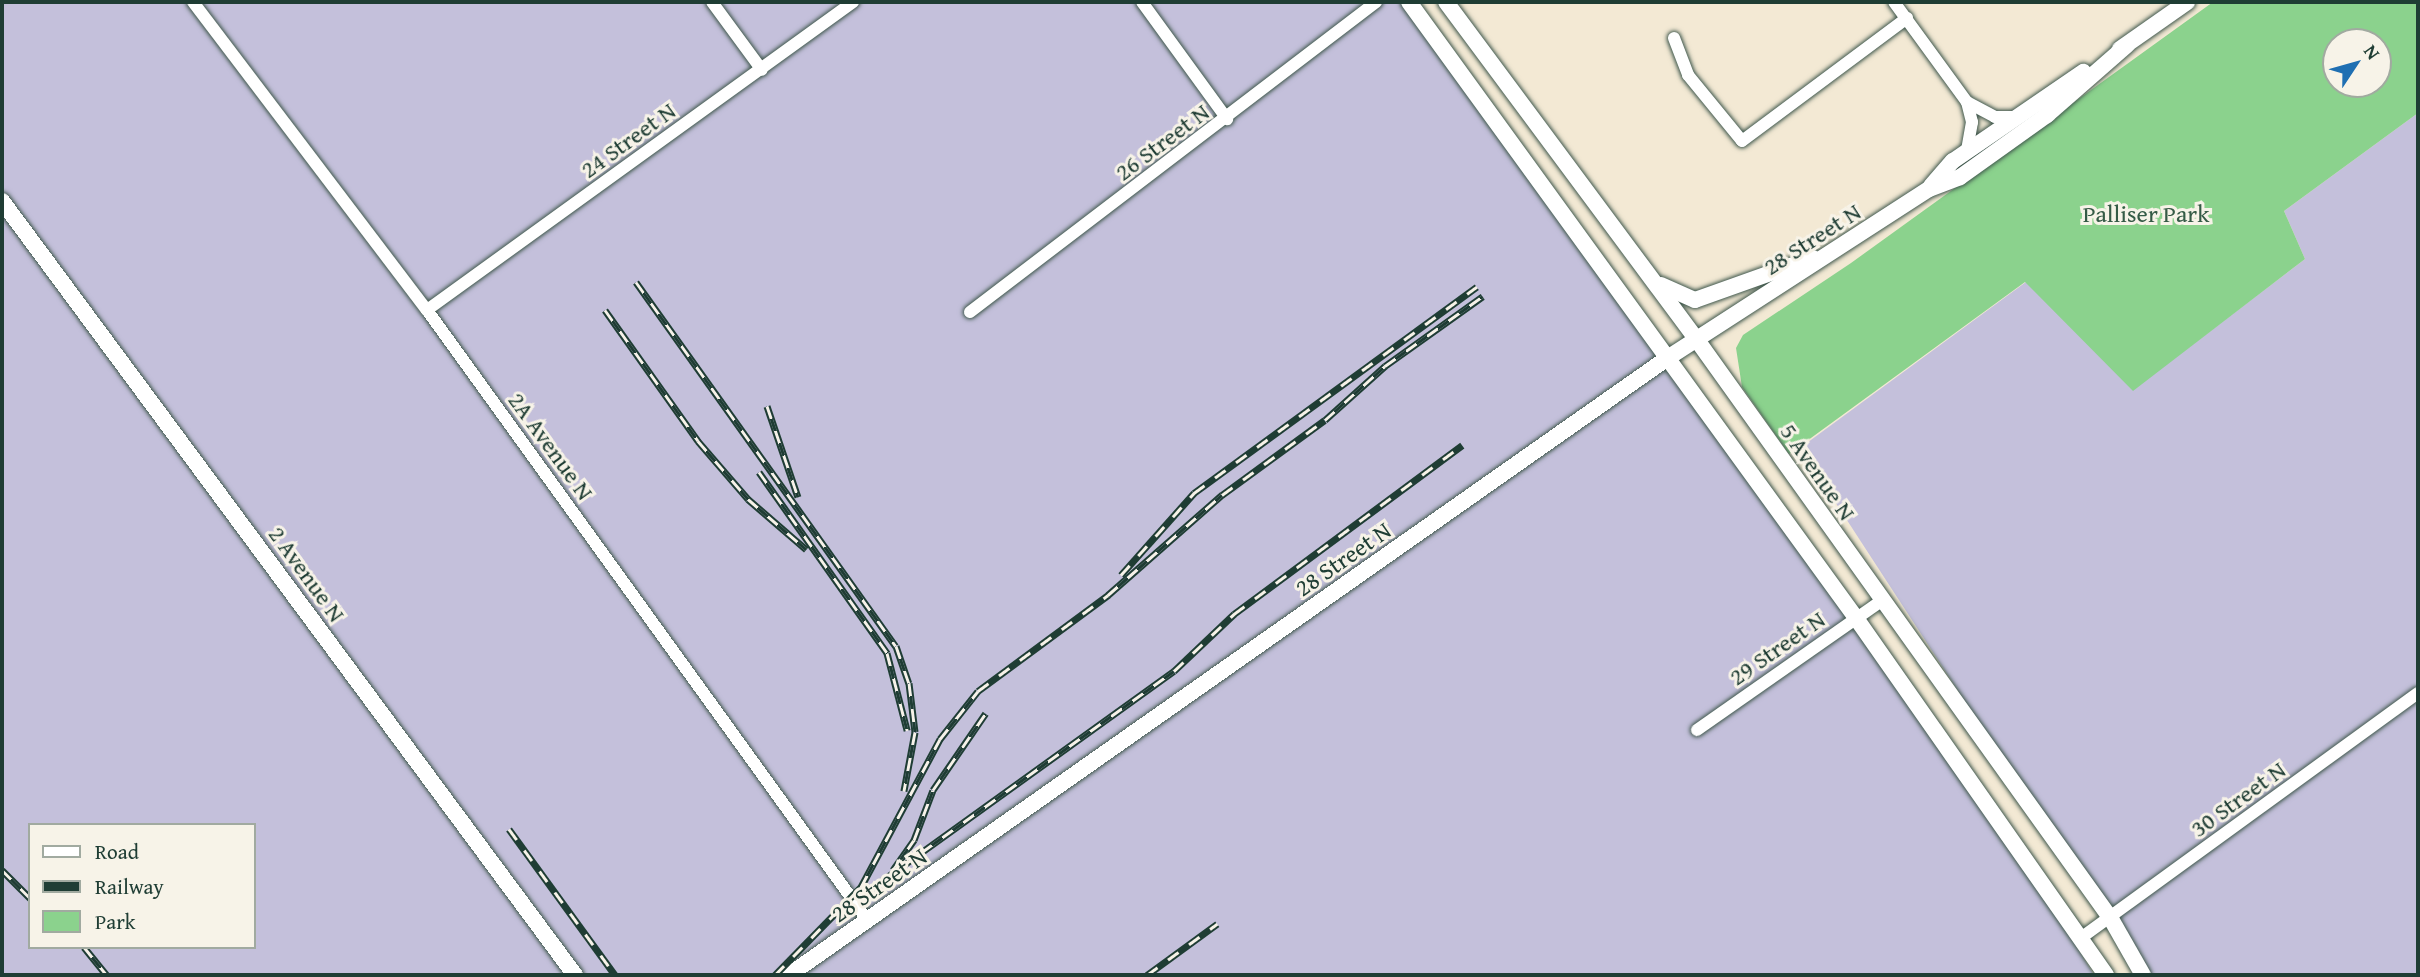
<!DOCTYPE html>
<style>
body{margin:0}
#map{position:relative;width:2420px;height:977px;overflow:hidden;background:#f3e9d4;font-family:"Gentium Book Plus",serif}
div>[style]{position:absolute}
.industrial>*{inset:0;background:#c4c0db}
.green>*{inset:0;background:#8bd28d}
.roads{filter:drop-shadow(0 0 2px #3f574c) drop-shadow(0 0 2px #3f574c)}
.street>*{height:12px;margin:-6px;padding:0 6px;transform-origin:6px;border-radius:6px;background:#fff}
.secondary>*{height:16px;margin:-8px;padding:0 8px;transform-origin:8px;border-radius:8px;background:#fff}
.rail>*{height:7px;margin-top:-3.5px;transform-origin:0;background:repeating-linear-gradient(90deg,#f7f3e8 0 13px,#1f3d34 0 26px);box-sizing:border-box;border-block:2px solid #1f3d34}
span{translate:-50% -50%;white-space:nowrap;text-align:center;line-height:1.15;-webkit-text-stroke:6px #f7f3e8;paint-order:stroke}
.street-label{font-size:24px;color:#1f3d34}
.park-label{font-size:24px;color:#355b46}
.frame{position:absolute;inset:0;border:4px solid #1f3d34;pointer-events:none}
.legend{position:absolute;left:28px;top:823px;width:228px;height:126px;box-sizing:border-box;background:#f7f3e8;border:2px solid #a1aaa0;margin:0;padding:9px 12px;list-style:none;font-size:21px;color:#1f3d34}
.legend li{display:flex;align-items:center;gap:14px;height:35px}
.legend b{width:35px;border:2px solid #a1aaa0}
.north{position:absolute;left:2322px;top:28px;width:70px;height:70px;box-sizing:border-box;background:#f7f3e8;border:2px solid #a1aaa0;border-radius:50%;rotate:54deg;font-size:19px;font-weight:700;line-height:28px;text-align:center;color:#1f3d34}
.north::after{content:'';display:block;margin:auto;width:24px;height:32px;background:#1f6fb2;clip-path:polygon(50% 0,100% 100%,50% 72%,0 100%)}
</style>
<div id="map">
<div class="industrial">
<i style="clip-path:polygon(evenodd,2px 2px,1404px 2px,1639px 318px,2048px 900px,2094px 975px,2px 975px,2px 2px,30px 825px,254px 825px,254px 947px,30px 947px,30px 825px)"></i>
<i style="clip-path:polygon(2418px 113px,2418px 975px,2143px 975px,1800px 448px,2026px 282px,2133px 390px,2305px 259px,2284px 211px)"></i>
</div>
<div class="green">
<i style="clip-path:polygon(evenodd,2213px 2px,2418px 2px,2418px 113px,2284px 211px,2305px 259px,2133px 391px,2025px 282px,1789px 454px,1742px 387px,1736px 348px,1743px 335px,1851px 263px,2213px 2px,2336px 42px,2378px 42px,2378px 84px,2336px 84px,2336px 42px)"></i>
</div>
<div class="roads">
<div class="street">
<i style="left:193px;top:2px;width:387px;rotate:52.8deg"></i>
<i style="left:427px;top:310px;width:754px;rotate:54.18deg"></i>
<i style="left:712px;top:2px;width:84px;rotate:53.7deg"></i>
<i style="left:1142px;top:2px;width:145px;rotate:54deg"></i>
<i style="left:1894px;top:2px;width:124px;rotate:53.9deg"></i>
<i style="left:1967px;top:102px;width:21px;rotate:76deg"></i>
<i style="left:1972px;top:122px;width:29px;rotate:100deg"></i>
<i style="left:1674px;top:38px;width:40px;rotate:69deg"></i>
<i style="left:1688px;top:75px;width:85px;rotate:50.7deg"></i>
<i style="left:1742px;top:141px;width:206px;rotate:-36.7deg"></i>
<i style="left:1967px;top:102px;width:32px;rotate:28deg"></i>
<i style="left:1995px;top:117px;width:19px"></i>
<i style="left:427px;top:310px;width:526px;rotate:-35.87deg"></i>
<i style="left:970px;top:312px;width:511px;rotate:-37.36deg"></i>
<i style="left:1697px;top:730px;width:225px;rotate:-35deg"></i>
<i style="left:2082px;top:937px;width:415px;rotate:-36deg"></i>
</div>
<div class="secondary">
<i style="left:1409px;top:2px;width:761px;rotate:54.03deg"></i>
<i style="left:1856px;top:618px;width:436px;rotate:55deg"></i>
<i style="left:1446px;top:2px;width:421px;rotate:53.4deg"></i>
<i style="left:1697px;top:340px;width:712px;rotate:54.43deg"></i>
<i style="left:2111px;top:919px;width:64px;rotate:60.3deg"></i>
<i style="left:2120px;top:49px;width:82px;rotate:-35deg"></i>
<i style="left:1931px;top:186px;width:33px;rotate:-49deg"></i>
<i style="left:1953px;top:161px;width:158px;rotate:-34.4deg"></i>
<i style="left:2px;top:201px;width:963px;rotate:53.49deg"></i>
<i style="left:1661px;top:285px;width:37px;rotate:24deg"></i>
<i style="left:1695px;top:300px;width:125px;rotate:-19.6deg"></i>
<i style="left:789px;top:975px;width:1072px;rotate:-35.08deg"></i>
<i style="left:1666px;top:359px;width:313px;rotate:-32.9deg"></i>
<i style="left:1929px;top:189px;width:33px;rotate:-21deg"></i>
<i style="left:1960px;top:177px;width:107px;rotate:-35.5deg"></i>
<i style="left:2047px;top:115px;width:106px;rotate:-41.2deg"></i>
</div>
</div>
<div class="rail">
<i style="left:636px;top:282px;width:447px;rotate:54.5deg"></i>
<i style="left:896px;top:646px;width:39px;rotate:71deg"></i>
<i style="left:909px;top:683px;width:49px;rotate:83deg"></i>
<i style="left:915px;top:732px;width:60px;rotate:100.6deg"></i>
<i style="left:605px;top:310px;width:161px;rotate:54.6deg"></i>
<i style="left:698px;top:441px;width:77px;rotate:49.2deg"></i>
<i style="left:748px;top:499px;width:77px;rotate:40.8deg"></i>
<i style="left:767px;top:406px;width:96px;rotate:71.2deg"></i>
<i style="left:759px;top:472px;width:222px;rotate:54.7deg"></i>
<i style="left:887px;top:653px;width:80px;rotate:75.4deg"></i>
<i style="left:1121px;top:575px;width:110px;rotate:-48.3deg"></i>
<i style="left:1194px;top:493px;width:350px;rotate:-36.1deg"></i>
<i style="left:509px;top:829px;width:180px;rotate:54deg"></i>
<i style="left:2px;top:870px;width:40px;rotate:45deg"></i>
<i style="left:893px;top:870px;width:37px;rotate:-55deg"></i>
<i style="left:914px;top:840px;width:53px;rotate:-69.2deg"></i>
<i style="left:933px;top:790px;width:93px;rotate:-55.5deg"></i>
<i style="left:858px;top:898px;width:389px;rotate:-35.7deg"></i>
<i style="left:1174px;top:671px;width:83px;rotate:-43.5deg"></i>
<i style="left:1234px;top:614px;width:284px;rotate:-36.5deg"></i>
<i style="left:84px;top:947px;width:36px;rotate:51deg"></i>
<i style="left:775px;top:975px;width:123px;rotate:-45.7deg"></i>
<i style="left:861px;top:887px;width:168px;rotate:-61.9deg"></i>
<i style="left:940px;top:739px;width:61px;rotate:-51.6deg"></i>
<i style="left:978px;top:691px;width:162px;rotate:-36.4deg"></i>
<i style="left:1108px;top:595px;width:152px;rotate:-41.3deg"></i>
<i style="left:1222px;top:495px;width:127px;rotate:-36.1deg"></i>
<i style="left:1325px;top:420px;width:81px;rotate:-42deg"></i>
<i style="left:1385px;top:366px;width:120px;rotate:-35.5deg"></i>
<i style="left:1147px;top:975px;width:87px;rotate:-36.1deg"></i>
</div>
<div class="street-label">
<span style="left:628px;top:140px;rotate:-36deg">24 Street N</span>
<span style="left:1162px;top:142px;rotate:-37deg">26 Street N</span>
<span style="left:1812px;top:239px;rotate:-33deg">28 Street N</span>
<span style="left:551px;top:446px;rotate:54deg">2A Avenue N</span>
<span style="left:1818px;top:472px;rotate:55deg">5 Avenue N</span>
<span style="left:1343px;top:559px;rotate:-35deg">28 Street N</span>
<span style="left:307px;top:574px;rotate:54deg">2 Avenue N</span>
<span style="left:1777px;top:648px;rotate:-35deg">29 Street N</span>
<span style="left:2238px;top:799px;rotate:-36deg">30 Street N</span>
<span style="left:879px;top:885px;rotate:-35deg">28 Street N</span>
</div>
<div class="park-label">
<span style="left:2146px;top:214px">Palliser Park</span>
</div>
<div class="frame"></div>
<ul class="legend">
<li><b style="height:9px;background:#fff"></b>Road</li>
<li><b style="height:9px;background:#1f3d34"></b>Railway</li>
<li><b style="height:19px;background:#8bd28d"></b>Park</li>
</ul>
<div class="north">N</div>
</div>
